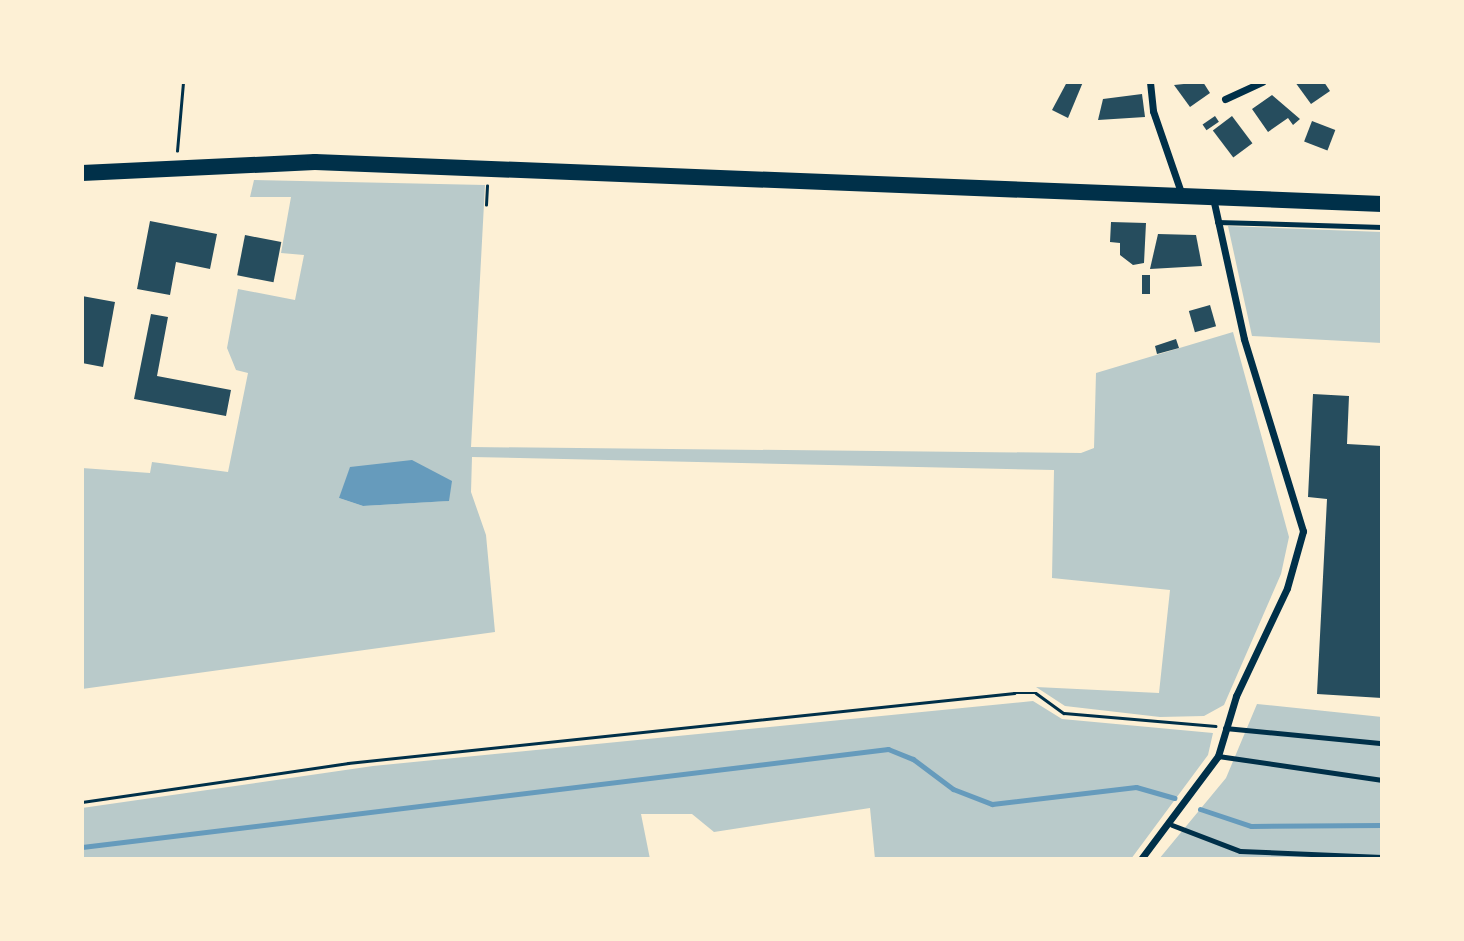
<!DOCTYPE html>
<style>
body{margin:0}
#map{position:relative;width:1464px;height:941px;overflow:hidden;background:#fdf0d5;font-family:"Roboto Condensed",sans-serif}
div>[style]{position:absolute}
.green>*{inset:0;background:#b9caca}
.water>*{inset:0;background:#669bbc}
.stream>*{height:5px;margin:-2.5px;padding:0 2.5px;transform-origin:2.5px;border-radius:2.5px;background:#669bbc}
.building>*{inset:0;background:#264d5e;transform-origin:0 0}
.path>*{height:2.5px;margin:-1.25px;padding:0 1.25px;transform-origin:1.25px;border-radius:1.25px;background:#003049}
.service>*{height:5px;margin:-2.5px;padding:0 2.5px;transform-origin:2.5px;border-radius:2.5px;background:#003049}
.minor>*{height:7px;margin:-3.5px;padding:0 3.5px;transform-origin:3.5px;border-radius:3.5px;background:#003049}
.primary>*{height:16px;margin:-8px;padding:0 8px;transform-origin:8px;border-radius:8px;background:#003049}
span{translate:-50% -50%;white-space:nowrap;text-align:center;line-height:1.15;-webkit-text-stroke:6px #fdf0d5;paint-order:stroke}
.frame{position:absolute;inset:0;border:84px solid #fdf0d5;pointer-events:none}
</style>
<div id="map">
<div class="green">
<i style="clip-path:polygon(evenodd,254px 180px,485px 185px,471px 447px,1081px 453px,1094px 448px,1096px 373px,1233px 332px,1289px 537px,1281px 574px,1224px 705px,1204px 716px,1160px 717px,1065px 706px,1036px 687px,1159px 693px,1170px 590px,1052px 578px,1054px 470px,472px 457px,471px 492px,486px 535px,495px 632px,82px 689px,82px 468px,150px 473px,152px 462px,228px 472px,248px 373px,236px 370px,227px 348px,238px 289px,295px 300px,304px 255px,281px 253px,291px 197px,250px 197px,254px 180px,339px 498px,448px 501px,363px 506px,339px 498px)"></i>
<i style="clip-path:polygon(1228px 226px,1382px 232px,1382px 343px,1252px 336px)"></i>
<i style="clip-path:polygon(1033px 701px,1062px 719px,1213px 733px,1208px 755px,1131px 859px,875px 859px,870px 808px,714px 832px,692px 814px,641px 814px,650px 859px,82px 859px,82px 808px,373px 766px)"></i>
<i style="clip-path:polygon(1257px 704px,1382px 717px,1382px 859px,1159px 859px,1226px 778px)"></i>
</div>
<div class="water">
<i style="clip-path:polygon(412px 460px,452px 481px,449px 501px,363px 506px,339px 498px,350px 467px)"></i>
</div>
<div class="stream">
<i style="left:1200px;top:809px;width:54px;rotate:18.4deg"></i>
<i style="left:1251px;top:826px;width:131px;rotate:-0.4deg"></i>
<i style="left:82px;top:847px;width:812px;rotate:-6.93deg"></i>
<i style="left:888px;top:749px;width:27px;rotate:22deg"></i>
<i style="left:913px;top:759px;width:50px;rotate:36.9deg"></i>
<i style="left:953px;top:789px;width:42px;rotate:21deg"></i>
<i style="left:992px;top:804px;width:145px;rotate:-6.7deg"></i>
<i style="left:1136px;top:787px;width:40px;rotate:16deg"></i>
</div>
<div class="building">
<i style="clip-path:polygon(1067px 82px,1083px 82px,1068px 118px,1052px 110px)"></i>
<i style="clip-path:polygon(1203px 82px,1210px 93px,1190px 107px,1174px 85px)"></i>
<i style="clip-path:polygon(1295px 82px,1324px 82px,1330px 91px,1311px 104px)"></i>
<i style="clip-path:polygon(1142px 94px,1145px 117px,1098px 120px,1103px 99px)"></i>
<i style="clip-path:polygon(1272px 95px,1300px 119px,1293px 125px,1288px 118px,1268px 132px,1252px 109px)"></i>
<i style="left:1215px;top:116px;width:7px;height:15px;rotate:56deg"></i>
<i style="left:1232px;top:116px;width:34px;height:24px;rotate:53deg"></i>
<i style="left:1312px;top:121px;width:25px;height:22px;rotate:21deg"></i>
<i style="clip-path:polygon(150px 221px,217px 234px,210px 269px,176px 262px,170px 295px,137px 289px)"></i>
<i style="clip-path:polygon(1111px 222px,1146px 223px,1144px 263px,1133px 265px,1120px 255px,1120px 243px,1110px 242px)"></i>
<i style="clip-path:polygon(1158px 234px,1196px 235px,1202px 266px,1150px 269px)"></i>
<i style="left:245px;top:235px;width:37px;height:41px;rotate:11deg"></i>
<i style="left:1142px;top:275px;width:8px;height:19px"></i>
<i style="clip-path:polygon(82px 296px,115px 302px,103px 367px,82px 363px)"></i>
<i style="left:1210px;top:305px;width:22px;height:22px;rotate:74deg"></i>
<i style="clip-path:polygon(151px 314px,168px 317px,157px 376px,231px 390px,226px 416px,134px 399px)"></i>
<i style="clip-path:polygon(1176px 339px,1179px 348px,1157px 354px,1155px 346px)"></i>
<i style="clip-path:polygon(1313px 394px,1349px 396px,1347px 444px,1382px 446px,1382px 698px,1317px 694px,1327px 499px,1308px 497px)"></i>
</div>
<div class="path">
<i style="left:177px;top:151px;width:69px;rotate:-85deg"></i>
<i style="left:486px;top:205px;width:19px;rotate:-87deg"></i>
<i style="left:82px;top:802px;width:269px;rotate:-8.3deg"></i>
<i style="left:348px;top:763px;width:670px;rotate:-6deg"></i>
<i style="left:1014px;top:693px;width:22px"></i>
<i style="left:1036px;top:693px;width:34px;rotate:36deg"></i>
<i style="left:1064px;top:713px;width:152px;rotate:4.9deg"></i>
</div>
<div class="service">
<i style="left:1217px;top:222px;width:165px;rotate:1.7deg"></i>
<i style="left:1225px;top:728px;width:158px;rotate:5.5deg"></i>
<i style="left:1218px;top:756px;width:166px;rotate:8.3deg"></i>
<i style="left:1172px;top:825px;width:73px;rotate:20.9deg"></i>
<i style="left:1240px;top:851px;width:142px;rotate:2.4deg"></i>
</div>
<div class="minor">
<i style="left:1150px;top:82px;width:29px;rotate:84deg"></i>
<i style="left:1153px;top:111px;width:89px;rotate:71deg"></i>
<i style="left:1225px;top:99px;width:41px;rotate:-24.7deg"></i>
<i style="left:1141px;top:859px;width:129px;rotate:-53.2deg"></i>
<i style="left:1218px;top:756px;width:63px;rotate:-73.3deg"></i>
<i style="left:1236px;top:696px;width:119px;rotate:-64.7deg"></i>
<i style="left:1287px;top:588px;width:59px;rotate:-74.3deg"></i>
<i style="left:1303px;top:531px;width:201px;rotate:-107.1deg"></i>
<i style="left:1244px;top:339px;width:144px;rotate:-102.4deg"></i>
</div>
<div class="primary">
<i style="left:82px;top:173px;width:233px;rotate:-2.7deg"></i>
<i style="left:315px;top:162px;width:1068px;rotate:2.25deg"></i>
</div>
<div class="frame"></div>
</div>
